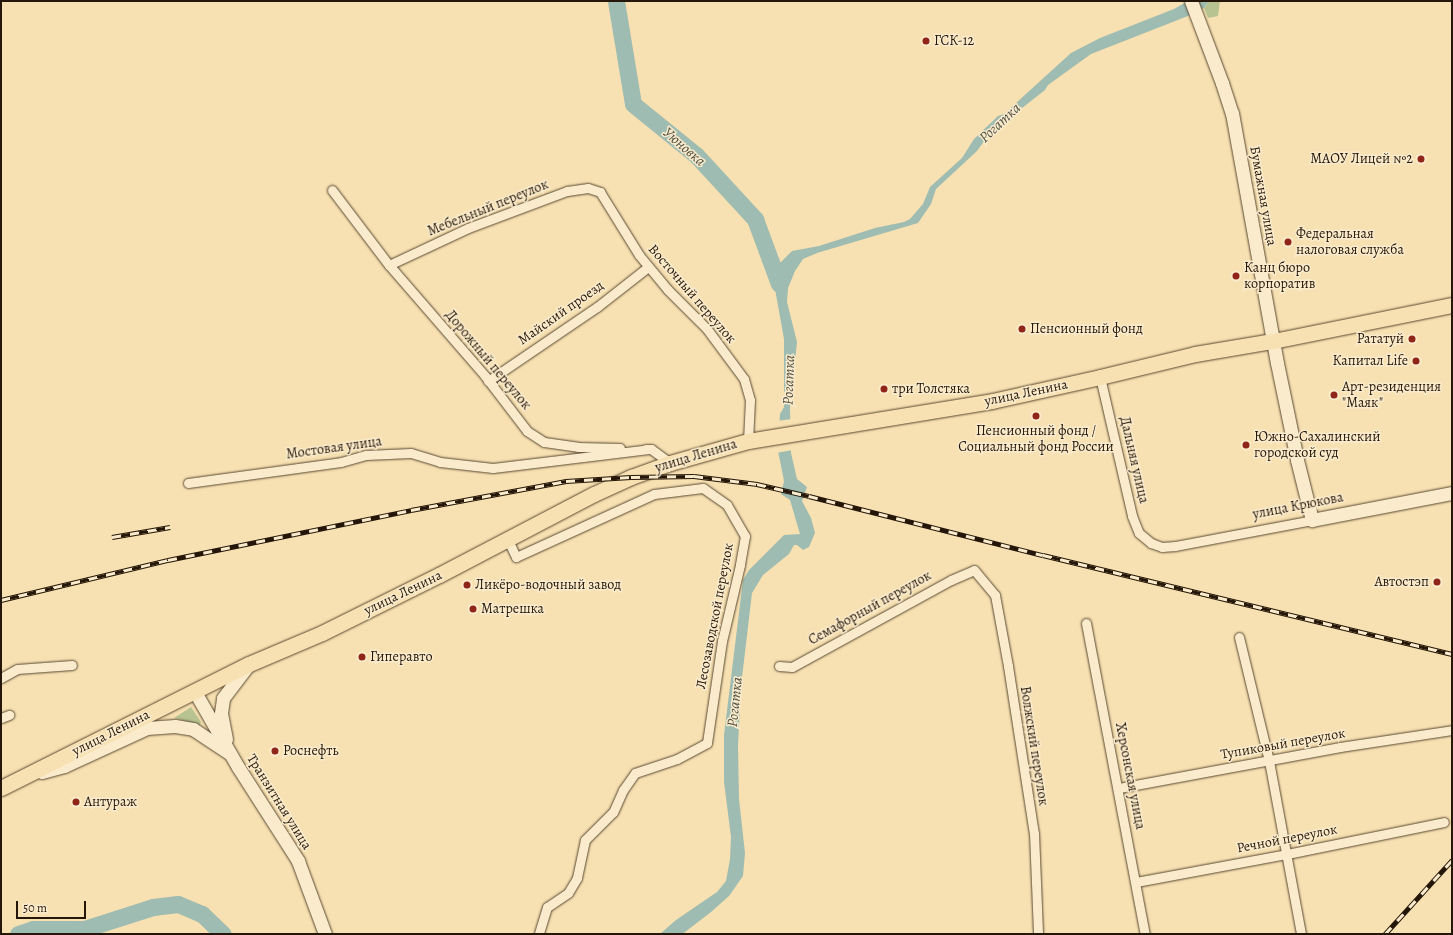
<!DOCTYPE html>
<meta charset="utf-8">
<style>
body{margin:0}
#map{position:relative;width:1453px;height:935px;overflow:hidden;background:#f7e0b1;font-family:Alegreya,serif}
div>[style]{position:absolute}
.green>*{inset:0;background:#b7c390}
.water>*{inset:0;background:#9ebcb1}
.pier>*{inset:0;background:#f7e0b1}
.river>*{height:17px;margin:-8.5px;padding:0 8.5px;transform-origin:8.5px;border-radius:8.5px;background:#9ebcb1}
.roads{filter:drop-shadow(0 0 1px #594832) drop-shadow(0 0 1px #594832)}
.street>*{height:9px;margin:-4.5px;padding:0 4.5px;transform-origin:4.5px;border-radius:4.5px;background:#faebcc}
.secondary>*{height:13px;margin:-6.5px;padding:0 6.5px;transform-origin:6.5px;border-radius:6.5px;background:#faebcc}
.primary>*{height:15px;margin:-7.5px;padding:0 7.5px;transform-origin:7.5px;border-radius:7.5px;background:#f7e0b1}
.rail>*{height:4.5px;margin-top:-2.25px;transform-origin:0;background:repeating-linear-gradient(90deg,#faebcc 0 9px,#241608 0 18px);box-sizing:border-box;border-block:1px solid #241608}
.dots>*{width:11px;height:11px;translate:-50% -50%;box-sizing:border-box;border:2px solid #faebcc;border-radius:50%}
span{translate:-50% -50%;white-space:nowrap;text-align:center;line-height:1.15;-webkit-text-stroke:3px #faebcc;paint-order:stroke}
.poi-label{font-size:14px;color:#241608}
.left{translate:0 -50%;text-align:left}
.right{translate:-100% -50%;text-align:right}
.street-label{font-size:14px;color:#241608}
.water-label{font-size:15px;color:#4f5043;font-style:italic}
.frame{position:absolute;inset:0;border:2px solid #241608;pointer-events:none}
.scale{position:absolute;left:16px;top:901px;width:70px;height:18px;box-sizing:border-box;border:2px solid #241608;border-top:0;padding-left:5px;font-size:12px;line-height:14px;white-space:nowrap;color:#241608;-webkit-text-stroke:3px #faebcc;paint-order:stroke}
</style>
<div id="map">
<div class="green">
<i style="clip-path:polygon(1209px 1px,1220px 1px,1218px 16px,1208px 18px,1204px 8px)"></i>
<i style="clip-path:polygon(191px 707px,201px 722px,200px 725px,174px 718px)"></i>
</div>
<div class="water">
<i style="clip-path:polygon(1188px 1px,1209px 1px,1204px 8px,1188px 16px,1091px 54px,1048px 85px,1045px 90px,1004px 122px,985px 140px,977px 151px,936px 189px,931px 204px,918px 223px,817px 253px,803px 259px,795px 271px,788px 288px,787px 302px,797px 342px,790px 408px,791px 453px,797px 479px,807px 487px,802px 501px,811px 518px,815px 533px,809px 547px,803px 550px,797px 545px,794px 545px,789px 554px,763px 575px,752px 593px,741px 686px,738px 746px,739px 799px,745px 853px,743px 876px,729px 896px,711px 912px,685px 932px,682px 934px,660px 934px,676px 920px,717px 892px,726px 881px,730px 859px,731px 837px,724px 782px,724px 735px,743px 580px,749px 570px,784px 535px,800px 534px,790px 500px,781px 494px,784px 481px,778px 451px,780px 414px,784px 407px,784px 339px,773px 278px,778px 265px,792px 251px,819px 246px,875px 228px,904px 222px,910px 219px,923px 204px,930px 187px,962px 158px,974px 139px,998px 116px,1004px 114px,1071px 53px,1100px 38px,1174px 9px)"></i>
</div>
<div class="pier">
<i style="clip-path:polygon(795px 389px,793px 402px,782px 405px,782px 392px)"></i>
<i style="clip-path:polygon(792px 419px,793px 450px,776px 453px,777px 421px)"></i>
</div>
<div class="river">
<i style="left:616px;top:1px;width:104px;rotate:80.6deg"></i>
<i style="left:633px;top:104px;width:82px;rotate:39.1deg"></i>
<i style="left:697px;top:156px;width:86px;rotate:47.4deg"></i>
<i style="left:755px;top:219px;width:69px;rotate:69.7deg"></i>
<i style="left:18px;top:934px;width:16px;rotate:-18deg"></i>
<i style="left:33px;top:929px;width:51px"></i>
<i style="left:84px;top:929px;width:72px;rotate:-17.7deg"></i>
<i style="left:153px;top:907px;width:25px;rotate:-7deg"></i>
<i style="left:178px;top:904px;width:26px;rotate:23deg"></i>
<i style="left:202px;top:914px;width:29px;rotate:44deg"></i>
</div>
<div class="roads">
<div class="street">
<i style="left:332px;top:190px;width:94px;rotate:52.8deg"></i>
<i style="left:389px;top:265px;width:147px;rotate:49.1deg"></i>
<i style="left:485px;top:376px;width:69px;rotate:52.6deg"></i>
<i style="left:527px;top:431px;width:20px;rotate:33deg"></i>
<i style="left:544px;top:442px;width:34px;rotate:8deg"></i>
<i style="left:578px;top:447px;width:42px;rotate:1.4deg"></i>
<i style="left:389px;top:265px;width:87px;rotate:-25.1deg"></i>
<i style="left:468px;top:228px;width:106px;rotate:-20.5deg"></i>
<i style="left:567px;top:191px;width:21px;rotate:-8deg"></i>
<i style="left:588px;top:188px;width:13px;rotate:18deg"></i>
<i style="left:600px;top:192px;width:74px;rotate:58.2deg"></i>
<i style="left:639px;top:255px;width:45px;rotate:50.4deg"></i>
<i style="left:668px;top:290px;width:55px;rotate:45deg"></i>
<i style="left:707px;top:329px;width:62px;rotate:53.5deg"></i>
<i style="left:744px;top:379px;width:22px;rotate:74deg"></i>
<i style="left:750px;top:400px;width:41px;rotate:92.8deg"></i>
<i style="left:1100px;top:377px;width:143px;rotate:77deg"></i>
<i style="left:1132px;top:516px;width:18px;rotate:68deg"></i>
<i style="left:1139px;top:533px;width:16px;rotate:40deg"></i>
<i style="left:1151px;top:543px;width:12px;rotate:20deg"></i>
<i style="left:1162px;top:547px;width:13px;rotate:-4deg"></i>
<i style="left:1175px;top:546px;width:139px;rotate:-10.7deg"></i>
<i style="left:488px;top:381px;width:132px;rotate:-34.2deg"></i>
<i style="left:597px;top:307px;width:65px;rotate:-38.1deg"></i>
<i style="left:646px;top:449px;width:5px"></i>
<i style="left:651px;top:449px;width:24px;rotate:36deg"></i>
<i style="left:188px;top:483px;width:154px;rotate:-7.8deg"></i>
<i style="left:341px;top:462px;width:26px;rotate:-16deg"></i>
<i style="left:366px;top:455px;width:45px;rotate:-2.5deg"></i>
<i style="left:411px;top:453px;width:30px;rotate:17deg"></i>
<i style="left:440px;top:462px;width:53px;rotate:6.5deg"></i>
<i style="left:493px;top:468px;width:159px;rotate:-6.9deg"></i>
<i style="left:508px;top:540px;width:19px;rotate:65deg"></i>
<i style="left:516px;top:557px;width:152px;rotate:-24.5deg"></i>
<i style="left:654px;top:494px;width:49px;rotate:-7deg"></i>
<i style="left:703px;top:488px;width:29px;rotate:35deg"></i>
<i style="left:727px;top:505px;width:36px;rotate:60deg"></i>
<i style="left:745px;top:536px;width:29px;rotate:100deg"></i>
<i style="left:740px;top:565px;width:78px;rotate:103.3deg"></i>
<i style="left:722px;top:641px;width:103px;rotate:98.4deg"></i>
<i style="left:707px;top:743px;width:34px;rotate:152deg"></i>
<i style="left:677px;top:759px;width:44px;rotate:161.6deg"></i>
<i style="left:635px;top:773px;width:21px;rotate:125deg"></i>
<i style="left:623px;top:790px;width:24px;rotate:114deg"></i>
<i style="left:613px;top:812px;width:40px;rotate:135deg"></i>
<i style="left:585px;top:840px;width:39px;rotate:102deg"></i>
<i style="left:577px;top:878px;width:17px;rotate:121deg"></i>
<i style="left:568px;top:893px;width:25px;rotate:146deg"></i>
<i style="left:547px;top:907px;width:28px;rotate:107deg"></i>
<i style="left:1086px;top:623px;width:317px;rotate:79.3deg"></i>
<i style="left:1239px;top:637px;width:128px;rotate:76.4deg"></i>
<i style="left:1269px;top:761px;width:176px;rotate:79.5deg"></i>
<i style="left:779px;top:666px;width:13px;rotate:4deg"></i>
<i style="left:792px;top:667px;width:181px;rotate:-28.7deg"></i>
<i style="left:951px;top:580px;width:25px;rotate:-23deg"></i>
<i style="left:974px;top:570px;width:33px;rotate:50deg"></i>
<i style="left:995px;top:595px;width:72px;rotate:79.6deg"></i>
<i style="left:1008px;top:666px;width:169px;rotate:81.2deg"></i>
<i style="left:1034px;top:833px;width:101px;rotate:87.7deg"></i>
<i style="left:1px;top:678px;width:18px;rotate:-29deg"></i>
<i style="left:17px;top:669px;width:55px;rotate:-4.2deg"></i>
<i style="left:1px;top:718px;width:9px;rotate:-21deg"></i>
<i style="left:1119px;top:788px;width:225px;rotate:-10.5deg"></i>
<i style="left:1340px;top:747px;width:113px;rotate:-8.6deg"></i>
<i style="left:1136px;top:882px;width:154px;rotate:-10.5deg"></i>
<i style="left:1287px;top:854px;width:160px;rotate:-11.5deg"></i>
</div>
<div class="secondary">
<i style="left:1191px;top:1px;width:88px;rotate:69.3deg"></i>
<i style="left:1222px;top:83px;width:32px;rotate:72deg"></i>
<i style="left:1232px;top:113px;width:254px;rotate:79.8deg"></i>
<i style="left:1277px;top:363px;width:99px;rotate:78.3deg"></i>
<i style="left:1297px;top:460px;width:62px;rotate:76deg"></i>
<i style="left:1312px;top:520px;width:143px;rotate:-10.9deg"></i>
<i style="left:195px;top:692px;width:86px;rotate:60.2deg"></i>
<i style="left:238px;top:767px;width:112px;rotate:57.4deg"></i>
<i style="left:298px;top:861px;width:78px;rotate:69.7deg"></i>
<i style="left:226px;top:739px;width:26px;rotate:-101deg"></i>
<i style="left:221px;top:713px;width:15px;rotate:-82deg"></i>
<i style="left:223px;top:698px;width:43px;rotate:-52.6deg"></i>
<i style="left:42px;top:772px;width:23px;rotate:-15deg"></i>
<i style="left:64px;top:766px;width:91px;rotate:-24.6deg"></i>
<i style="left:147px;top:728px;width:28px;rotate:-4deg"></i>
<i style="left:175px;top:726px;width:18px;rotate:9deg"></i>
<i style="left:193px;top:729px;width:43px;rotate:33.7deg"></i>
</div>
<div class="primary">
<i style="left:1px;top:788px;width:277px;rotate:-26.6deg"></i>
<i style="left:249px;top:664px;width:79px;rotate:-23deg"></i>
<i style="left:322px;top:633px;width:131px;rotate:-26.4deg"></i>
<i style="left:439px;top:575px;width:175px;rotate:-27.6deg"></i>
<i style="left:594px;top:494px;width:41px;rotate:-24.7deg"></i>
<i style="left:631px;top:477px;width:41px;rotate:-19.7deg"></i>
<i style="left:670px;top:463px;width:81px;rotate:-15.8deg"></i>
<i style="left:748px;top:441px;width:247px;rotate:-9.3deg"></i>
<i style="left:992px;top:401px;width:111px;rotate:-12.5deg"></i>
<i style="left:1100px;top:377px;width:98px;rotate:-13.6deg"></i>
<i style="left:1195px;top:354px;width:79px;rotate:-9.5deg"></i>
<i style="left:1273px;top:341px;width:183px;rotate:-11.4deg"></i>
</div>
</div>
<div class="rail">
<i style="left:112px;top:537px;width:59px;rotate:-9.8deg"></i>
<i style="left:1px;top:600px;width:172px;rotate:-13.5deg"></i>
<i style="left:168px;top:560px;width:248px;rotate:-11.6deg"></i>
<i style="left:411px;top:510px;width:158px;rotate:-10.6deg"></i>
<i style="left:566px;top:481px;width:65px;rotate:-3.5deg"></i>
<i style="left:631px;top:477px;width:63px;rotate:-0.9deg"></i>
<i style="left:694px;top:476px;width:64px;rotate:7.2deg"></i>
<i style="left:757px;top:484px;width:53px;rotate:13deg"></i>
<i style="left:809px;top:496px;width:241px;rotate:14.2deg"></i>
<i style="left:1043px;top:555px;width:421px;rotate:13.6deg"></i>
<i style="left:1385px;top:934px;width:100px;rotate:-47.8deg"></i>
</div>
<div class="dots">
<i style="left:926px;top:41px;background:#8f2418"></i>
<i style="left:1421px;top:159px;background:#8f2418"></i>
<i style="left:1288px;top:242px;background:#8f2418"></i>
<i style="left:1236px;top:276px;background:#8f2418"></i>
<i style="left:1022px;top:329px;background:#8f2418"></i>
<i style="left:1412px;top:339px;background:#8f2418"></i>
<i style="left:1416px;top:361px;background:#8f2418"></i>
<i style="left:884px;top:389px;background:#8f2418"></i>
<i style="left:1334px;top:395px;background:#8f2418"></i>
<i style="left:1036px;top:416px;background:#8f2418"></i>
<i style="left:1246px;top:445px;background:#8f2418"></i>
<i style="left:1437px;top:582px;background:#8f2418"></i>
<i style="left:467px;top:585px;background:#8f2418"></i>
<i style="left:473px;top:609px;background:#8f2418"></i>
<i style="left:362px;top:657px;background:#8f2418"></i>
<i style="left:275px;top:751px;background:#8f2418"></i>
<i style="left:76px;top:802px;background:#8f2418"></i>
</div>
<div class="poi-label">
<span class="left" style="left:934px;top:41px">ГСК-12</span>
<span class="right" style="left:1413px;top:159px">МАОУ Лицей №2</span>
<span class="left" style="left:1296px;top:242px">Федеральная<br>налоговая служба</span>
<span class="left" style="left:1244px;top:276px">Канц бюро<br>корпоратив</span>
<span class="left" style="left:1030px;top:329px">Пенсионный фонд</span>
<span class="right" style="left:1404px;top:339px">Рататуй</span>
<span class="right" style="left:1408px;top:361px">Капитал Life</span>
<span class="left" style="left:1342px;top:395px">Арт-резиденция<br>"Маяк"</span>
<span class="left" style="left:892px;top:389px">три Толстяка</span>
<span style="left:1036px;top:439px">Пенсионный фонд /<br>Социальный фонд России</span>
<span class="left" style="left:1254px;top:445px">Южно-Сахалинский<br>городской суд</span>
<span class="right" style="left:1429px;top:582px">Автостэп</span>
<span class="left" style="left:475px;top:585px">Ликёро-водочный завод</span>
<span class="left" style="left:481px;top:609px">Матрешка</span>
<span class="left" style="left:370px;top:657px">Гиперавто</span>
<span class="left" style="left:283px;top:751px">Роснефть</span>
<span class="left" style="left:84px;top:802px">Антураж</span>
</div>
<div class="street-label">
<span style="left:1263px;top:196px;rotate:80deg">Бумажная улица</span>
<span style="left:488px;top:208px;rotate:-22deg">Мебельный переулок</span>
<span style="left:692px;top:294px;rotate:49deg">Восточный переулок</span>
<span style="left:561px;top:313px;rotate:-35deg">Майский проезд</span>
<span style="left:488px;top:360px;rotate:50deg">Дорожный переулок</span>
<span style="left:1026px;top:393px;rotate:-12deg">улица Ленина</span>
<span style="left:334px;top:448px;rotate:-8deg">Мостовая улица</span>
<span style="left:696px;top:456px;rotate:-17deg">улица Ленина</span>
<span style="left:1134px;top:460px;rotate:77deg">Дальняя улица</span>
<span style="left:1298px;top:506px;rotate:-11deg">улица Крюкова</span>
<span style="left:403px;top:593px;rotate:-26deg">улица Ленина</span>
<span style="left:870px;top:608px;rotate:-29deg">Семафорный переулок</span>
<span style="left:715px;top:616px;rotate:-79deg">Лесозаводской переулок</span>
<span style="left:111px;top:733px;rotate:-27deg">улица Ленина</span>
<span style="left:1283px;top:744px;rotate:-10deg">Тупиковый переулок</span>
<span style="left:1034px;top:746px;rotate:81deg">Волжский переулок</span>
<span style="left:1130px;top:776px;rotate:79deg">Херсонская улица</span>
<span style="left:279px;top:802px;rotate:58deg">Транзитная улица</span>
<span style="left:1287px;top:839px;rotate:-11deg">Речной переулок</span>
</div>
<div class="water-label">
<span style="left:1000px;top:123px;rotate:-43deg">Рогатка</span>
<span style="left:684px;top:147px;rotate:41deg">Уюновка</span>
<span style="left:789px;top:380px;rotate:-88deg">Рогатка</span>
<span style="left:735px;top:702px;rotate:-84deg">Рогатка</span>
</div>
<div class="frame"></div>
<div class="scale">50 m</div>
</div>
